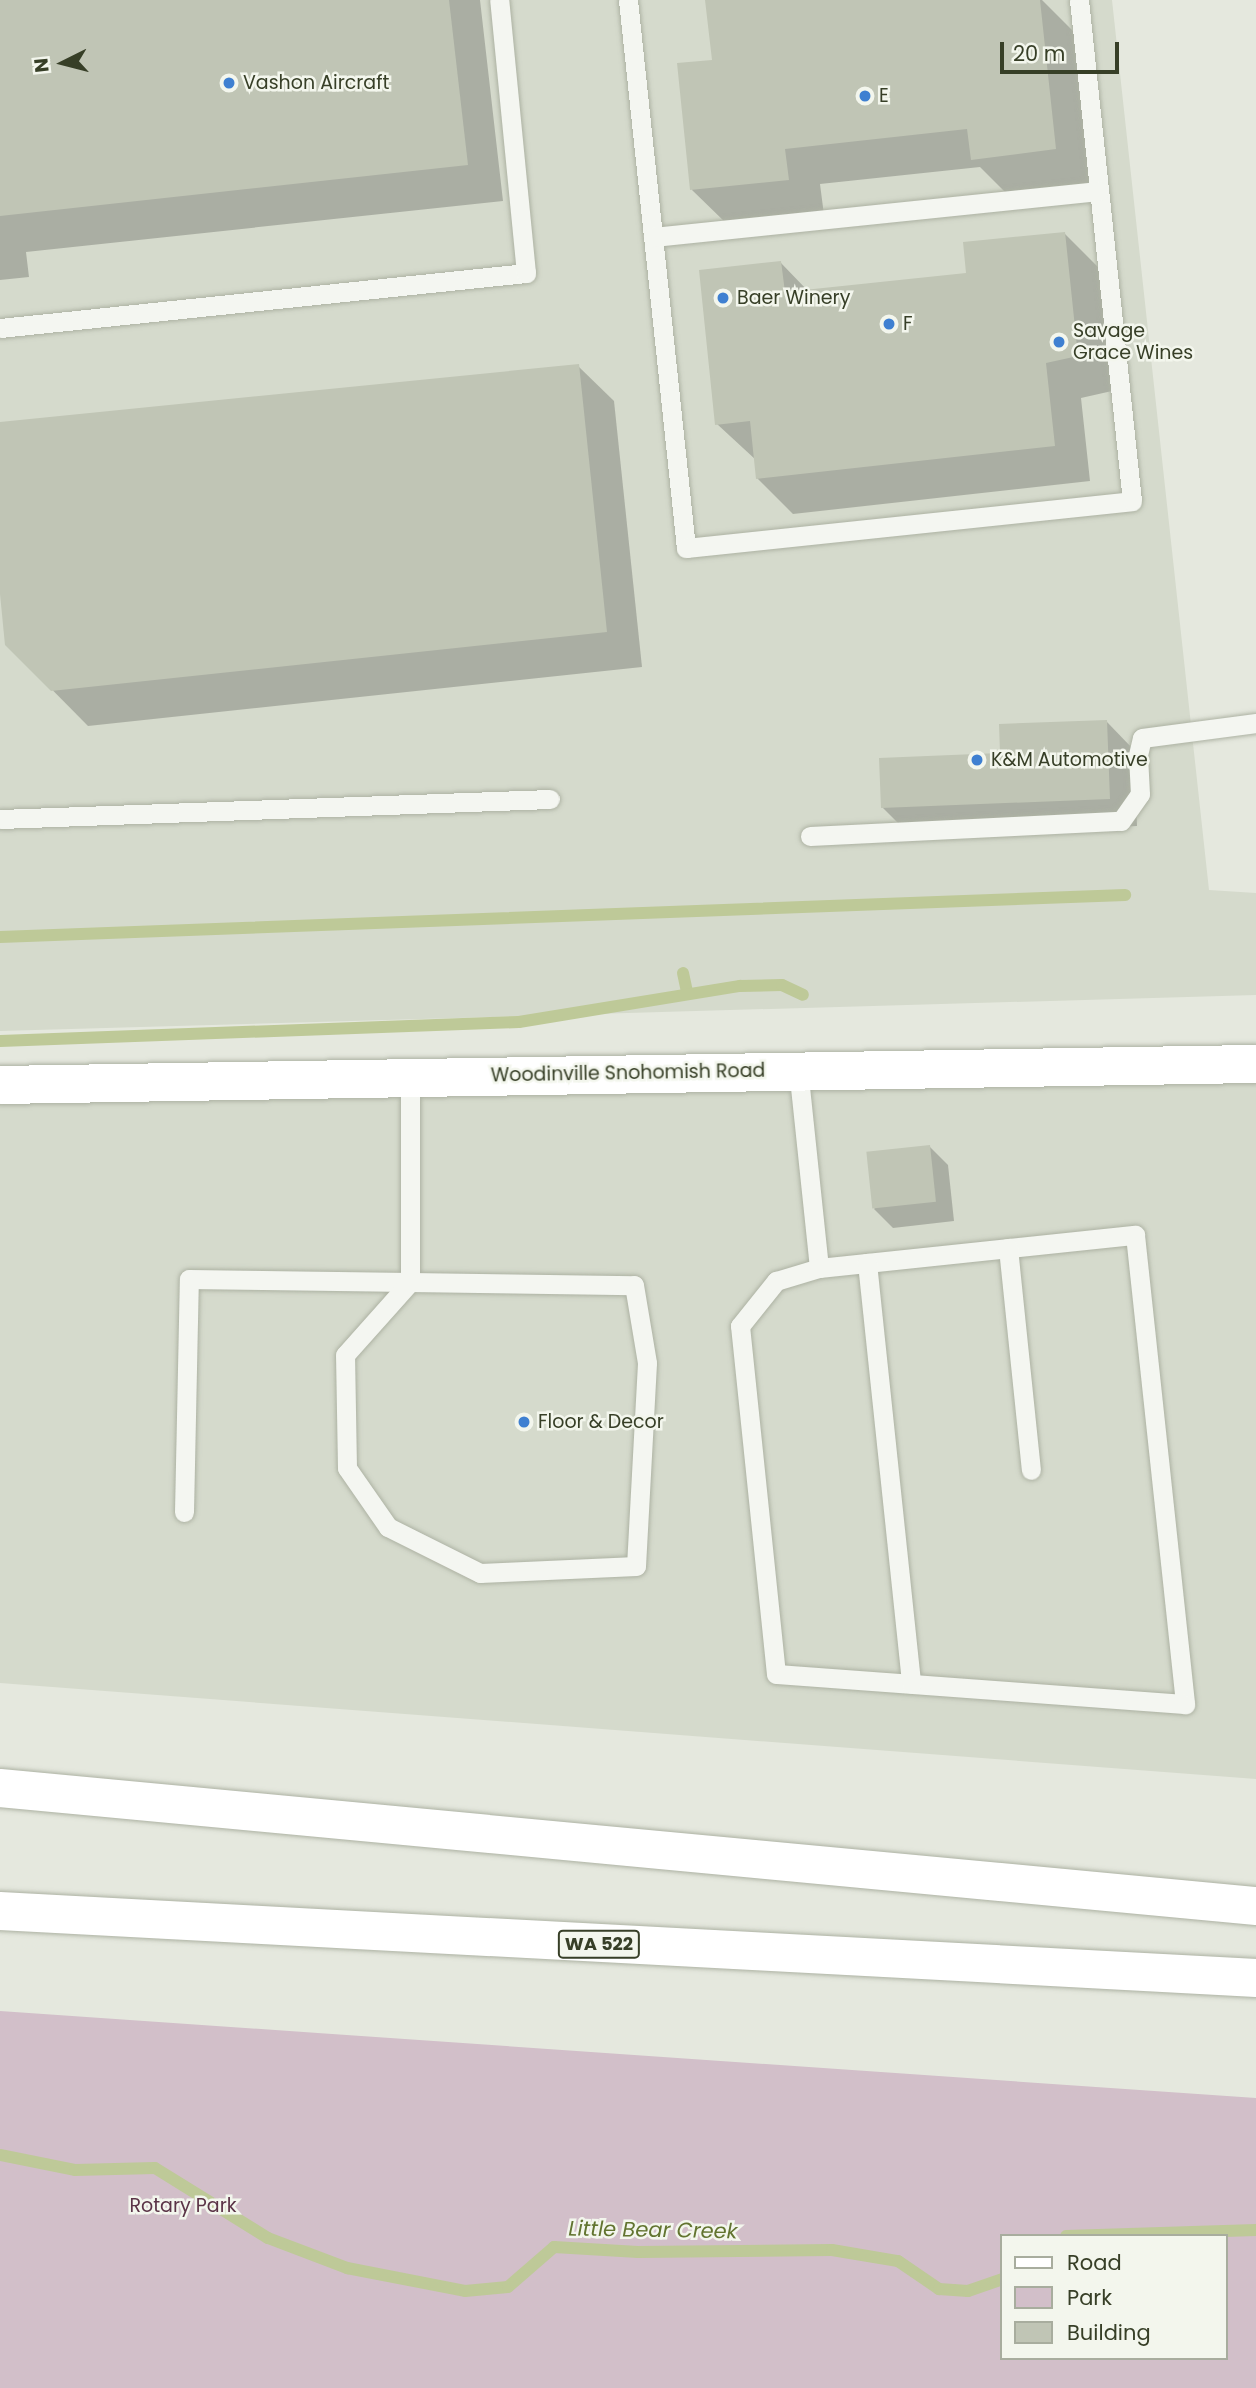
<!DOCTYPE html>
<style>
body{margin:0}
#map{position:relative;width:1256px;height:2388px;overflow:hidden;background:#e5e8de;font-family:Poppins,sans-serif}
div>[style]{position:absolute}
.built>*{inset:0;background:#d5dacc}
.green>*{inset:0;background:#d2bfc9}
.shadow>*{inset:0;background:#0003}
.stream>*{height:12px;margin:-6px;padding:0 6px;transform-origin:6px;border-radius:6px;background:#bec998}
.building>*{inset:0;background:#c0c5b5;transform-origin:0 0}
.roads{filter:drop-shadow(0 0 2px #adb2a3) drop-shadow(0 0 2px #adb2a3)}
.service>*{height:19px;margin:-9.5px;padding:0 9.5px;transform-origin:9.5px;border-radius:9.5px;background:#f4f6f1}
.secondary>*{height:38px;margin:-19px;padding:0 19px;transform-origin:19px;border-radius:19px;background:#fff}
.motorway>*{height:38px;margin:-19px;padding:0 19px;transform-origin:19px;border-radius:19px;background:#fff}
.dots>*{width:19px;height:19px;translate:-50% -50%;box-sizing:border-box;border:4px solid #f3f6ed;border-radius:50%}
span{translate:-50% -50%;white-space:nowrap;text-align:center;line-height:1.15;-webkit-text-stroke:5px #f3f6ed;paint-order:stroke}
.shield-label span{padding:2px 5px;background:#f3f6ed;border:2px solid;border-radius:5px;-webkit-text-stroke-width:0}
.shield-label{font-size:18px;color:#373f27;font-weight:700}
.poi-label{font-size:19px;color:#373f27}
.left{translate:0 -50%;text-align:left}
.street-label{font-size:19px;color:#373f27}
.park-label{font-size:19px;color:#5b3447}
.water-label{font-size:21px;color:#627430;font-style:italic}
.legend{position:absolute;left:1000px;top:2234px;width:228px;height:126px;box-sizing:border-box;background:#f3f6ed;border:2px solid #a8ad9e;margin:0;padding:9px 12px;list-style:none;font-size:21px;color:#373f27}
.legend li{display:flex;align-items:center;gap:14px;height:35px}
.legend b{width:35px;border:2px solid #a8ad9e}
.north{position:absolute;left:28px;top:28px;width:70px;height:70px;-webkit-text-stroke:5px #f3f6ed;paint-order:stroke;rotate:264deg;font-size:19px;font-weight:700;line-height:28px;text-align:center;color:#373f27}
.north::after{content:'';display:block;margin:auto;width:24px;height:32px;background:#373f27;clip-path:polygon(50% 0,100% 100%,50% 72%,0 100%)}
.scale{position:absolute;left:1000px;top:42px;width:119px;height:32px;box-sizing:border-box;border:4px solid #373f27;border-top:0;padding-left:9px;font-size:21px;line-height:24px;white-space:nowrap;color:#373f27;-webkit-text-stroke:5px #f3f6ed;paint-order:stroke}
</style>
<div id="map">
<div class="built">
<i style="clip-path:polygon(0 0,1112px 0,1209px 890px,1256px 893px,1256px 995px,0 1031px)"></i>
<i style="clip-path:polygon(1256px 1064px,1256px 1779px,0 1683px,0 1085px)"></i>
</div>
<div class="green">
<i style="clip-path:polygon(evenodd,0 2011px,1256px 2098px,1256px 2388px,0 2388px,0 2011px,1002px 2236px,1226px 2236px,1226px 2358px,1002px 2358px,1002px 2236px)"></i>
</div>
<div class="shadow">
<i style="clip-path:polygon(0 0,480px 0,503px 201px,26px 252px,29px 277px,0 280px)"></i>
<i style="clip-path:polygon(707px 0,1042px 0,1075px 33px,1091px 184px,1008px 195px,980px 167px,820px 184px,824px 215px,728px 225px,692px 190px,714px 61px)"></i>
<i style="clip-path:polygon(1064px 233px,1100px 269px,1112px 391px,1081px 398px,1090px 481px,793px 514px,757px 478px,756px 460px,717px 424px,781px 263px,809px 292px,968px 275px)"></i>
<i style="clip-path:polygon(578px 366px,614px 401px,642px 667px,88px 726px,7px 644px,0 578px,0 424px)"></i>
<i style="clip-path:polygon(1107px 722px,1134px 750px,1137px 826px,910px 835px,882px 807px,1002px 755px)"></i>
<i style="clip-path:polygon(929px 1146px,948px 1165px,954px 1221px,893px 1228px,874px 1209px)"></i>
</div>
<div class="stream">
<i style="left:0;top:937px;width:1126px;rotate:-2.14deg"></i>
<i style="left:683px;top:973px;width:19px;rotate:78deg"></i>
<i style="left:0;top:1041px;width:519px;rotate:-2.1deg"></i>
<i style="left:519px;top:1022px;width:224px;rotate:-9.3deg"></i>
<i style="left:740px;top:986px;width:42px;rotate:-1.4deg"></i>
<i style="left:782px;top:985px;width:23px;rotate:25deg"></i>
<i style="left:0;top:2155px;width:76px;rotate:11.3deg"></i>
<i style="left:75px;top:2170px;width:80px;rotate:-1.4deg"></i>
<i style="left:155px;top:2168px;width:133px;rotate:31.8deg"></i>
<i style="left:268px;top:2238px;width:85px;rotate:20.8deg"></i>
<i style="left:347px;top:2268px;width:120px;rotate:11deg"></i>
<i style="left:465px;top:2291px;width:43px;rotate:-5.3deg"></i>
<i style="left:508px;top:2287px;width:61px;rotate:-41deg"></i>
<i style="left:554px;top:2247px;width:84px;rotate:3.4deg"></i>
<i style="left:638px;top:2252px;width:194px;rotate:-0.6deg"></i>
<i style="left:832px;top:2250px;width:67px;rotate:9.5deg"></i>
<i style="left:898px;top:2261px;width:50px;rotate:34.3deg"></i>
<i style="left:939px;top:2289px;width:29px;rotate:4deg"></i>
<i style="left:968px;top:2291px;width:36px;rotate:-19deg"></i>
<i style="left:1066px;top:2236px;width:190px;rotate:-1.8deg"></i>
</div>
<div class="building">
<i style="clip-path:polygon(0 0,449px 0,468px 165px,0 216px)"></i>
<i style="clip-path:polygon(705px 0,1040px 0,1056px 149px,971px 160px,967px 129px,785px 149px,789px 180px,690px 190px,677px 63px,712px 60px)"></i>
<i style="clip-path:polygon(1065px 232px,1078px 356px,1046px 363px,1055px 446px,756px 479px,750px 421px,715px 425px,699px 270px,781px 261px,785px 292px,966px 273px,963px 242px)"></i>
<i style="clip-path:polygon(579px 364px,607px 632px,51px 691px,5px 645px,0 594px,0 422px)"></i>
<i style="clip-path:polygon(1107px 720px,1110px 799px,881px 808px,879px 758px,1000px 753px,999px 724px)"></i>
<i style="left:930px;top:1145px;width:57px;height:64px;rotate:84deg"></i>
</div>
<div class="roads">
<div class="service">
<i style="left:628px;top:0;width:551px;rotate:83.96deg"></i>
<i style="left:686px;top:548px;width:448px;rotate:-6deg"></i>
<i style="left:1132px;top:501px;width:504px;rotate:-96.04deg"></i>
<i style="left:653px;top:237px;width:448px;rotate:-5.9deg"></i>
<i style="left:0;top:328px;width:529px;rotate:-5.97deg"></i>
<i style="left:526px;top:273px;width:274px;rotate:-95.6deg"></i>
<i style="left:0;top:819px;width:550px;rotate:-2.08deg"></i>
<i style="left:810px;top:836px;width:311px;rotate:-2.8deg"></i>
<i style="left:1121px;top:821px;width:33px;rotate:-55deg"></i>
<i style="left:1140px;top:794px;width:39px;rotate:-93deg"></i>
<i style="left:1138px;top:755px;width:17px;rotate:-77deg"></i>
<i style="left:1142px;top:738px;width:115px;rotate:-7.5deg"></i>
<i style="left:798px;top:1068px;width:201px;rotate:84deg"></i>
<i style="left:1135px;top:1235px;width:472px;rotate:83.9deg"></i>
<i style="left:1185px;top:1704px;width:410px;rotate:-175.8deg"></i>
<i style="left:776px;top:1674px;width:350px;rotate:-95.9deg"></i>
<i style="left:740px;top:1326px;width:58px;rotate:-51.3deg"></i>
<i style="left:776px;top:1281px;width:45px;rotate:-16.8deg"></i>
<i style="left:819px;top:1268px;width:318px;rotate:-6deg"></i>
<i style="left:1008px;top:1248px;width:223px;rotate:84.1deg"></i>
<i style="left:867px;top:1263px;width:423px;rotate:84deg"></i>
<i style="left:184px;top:1512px;width:233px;rotate:-88.8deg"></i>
<i style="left:189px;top:1279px;width:221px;rotate:0.8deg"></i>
<i style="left:410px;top:1282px;width:224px;rotate:0.8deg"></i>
<i style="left:634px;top:1285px;width:79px;rotate:80.5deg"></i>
<i style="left:647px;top:1363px;width:203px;rotate:93.1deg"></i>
<i style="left:636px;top:1566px;width:156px;rotate:177.4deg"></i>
<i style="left:480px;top:1573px;width:103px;rotate:-153.4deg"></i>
<i style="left:388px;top:1527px;width:72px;rotate:-124.8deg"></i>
<i style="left:347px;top:1468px;width:113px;rotate:-91deg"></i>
<i style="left:345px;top:1355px;width:98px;rotate:-48.3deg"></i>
<i style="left:410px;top:1282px;width:204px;rotate:-90deg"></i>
</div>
<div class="secondary">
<i style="left:0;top:1085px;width:1256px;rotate:-0.96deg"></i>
</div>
<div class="motorway">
<i style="left:0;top:1788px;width:1262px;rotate:5.37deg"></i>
<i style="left:0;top:1911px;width:1258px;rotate:3.05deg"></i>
</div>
</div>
<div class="dots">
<i style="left:229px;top:83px;background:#3f80d1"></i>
<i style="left:865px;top:96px;background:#3f80d1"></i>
<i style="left:723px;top:298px;background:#3f80d1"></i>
<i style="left:889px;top:324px;background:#3f80d1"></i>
<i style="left:1059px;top:342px;background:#3f80d1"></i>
<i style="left:977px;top:760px;background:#3f80d1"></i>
<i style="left:524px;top:1422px;background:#3f80d1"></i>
</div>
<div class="shield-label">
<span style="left:599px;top:1944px">WA 522</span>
</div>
<div class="poi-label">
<span class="left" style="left:243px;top:83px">Vashon Aircraft</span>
<span class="left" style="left:879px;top:96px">E</span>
<span class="left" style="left:737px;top:298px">Baer Winery</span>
<span class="left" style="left:903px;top:324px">F</span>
<span class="left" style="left:1073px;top:342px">Savage<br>Grace Wines</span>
<span class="left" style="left:991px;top:760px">K&amp;M Automotive</span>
<span class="left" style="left:538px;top:1422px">Floor &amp; Decor</span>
</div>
<div class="street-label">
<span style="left:628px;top:1073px;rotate:-1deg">Woodinville Snohomish Road</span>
</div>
<div class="park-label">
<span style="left:183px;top:2206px">Rotary Park</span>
</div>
<div class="water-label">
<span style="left:653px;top:2230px;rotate:1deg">Little Bear Creek</span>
</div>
<ul class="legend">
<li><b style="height:9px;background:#fff"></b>Road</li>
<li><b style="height:19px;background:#d2bfc9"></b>Park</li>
<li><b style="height:19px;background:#c0c5b5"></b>Building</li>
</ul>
<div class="north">N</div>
<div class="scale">20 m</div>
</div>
